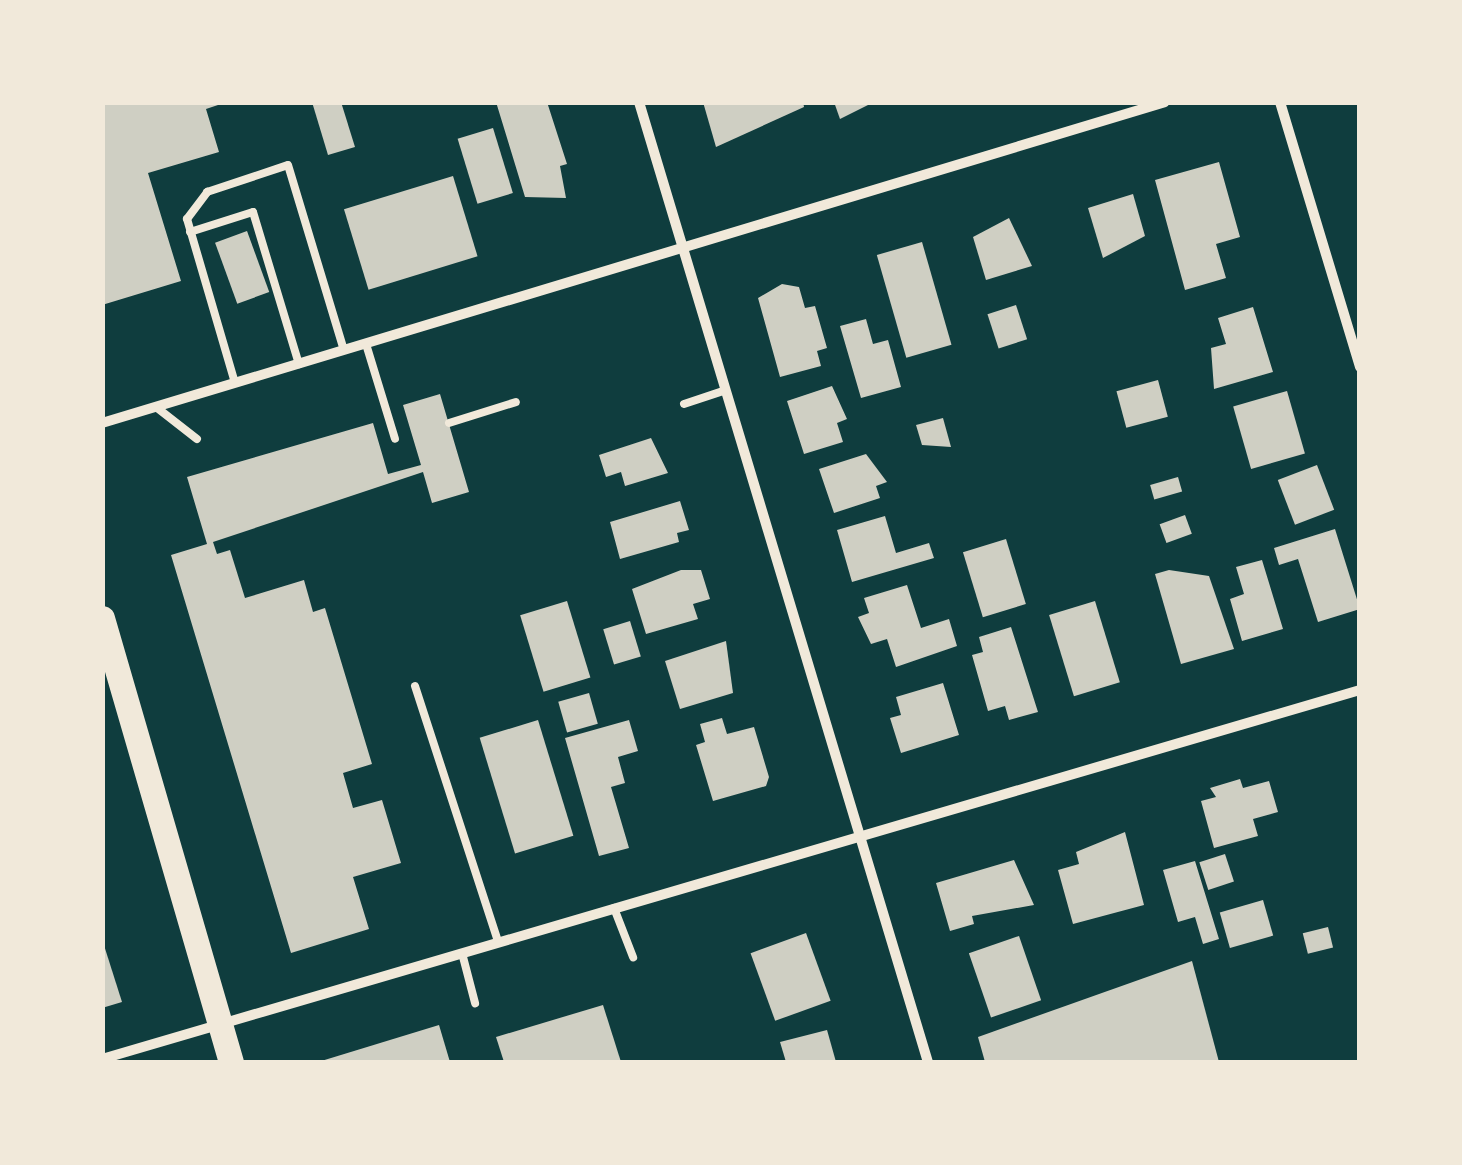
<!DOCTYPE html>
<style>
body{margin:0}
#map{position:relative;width:1462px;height:1165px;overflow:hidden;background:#0f3d3e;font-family:"Noto Sans",sans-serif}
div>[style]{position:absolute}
.building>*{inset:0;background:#cfcfc3;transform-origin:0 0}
.service>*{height:8px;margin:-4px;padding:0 4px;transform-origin:4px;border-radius:4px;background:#f1e9da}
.minor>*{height:10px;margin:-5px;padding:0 5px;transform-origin:5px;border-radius:5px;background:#f1e9da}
.primary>*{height:25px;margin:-12.5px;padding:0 12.5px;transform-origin:12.5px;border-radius:12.5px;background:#f1e9da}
span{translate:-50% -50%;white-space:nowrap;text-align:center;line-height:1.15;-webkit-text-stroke:8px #f1e9da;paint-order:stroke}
.frame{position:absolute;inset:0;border:105px solid #f1e9da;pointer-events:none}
</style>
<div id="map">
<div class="building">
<i style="clip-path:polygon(102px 102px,224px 103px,206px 109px,219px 152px,148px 173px,181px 281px,102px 305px)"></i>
<i style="clip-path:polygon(312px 102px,341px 102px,355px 147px,328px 155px)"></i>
<i style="clip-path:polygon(496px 102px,547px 102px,567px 164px,560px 166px,566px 198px,525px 197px)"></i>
<i style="clip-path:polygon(703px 102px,803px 102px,804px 107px,716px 147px)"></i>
<i style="clip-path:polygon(834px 102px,872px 102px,872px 103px,840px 119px)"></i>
<i style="left:493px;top:128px;width:68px;height:37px;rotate:73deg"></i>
<i style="clip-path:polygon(1219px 162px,1240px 237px,1216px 244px,1226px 278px,1185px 290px,1155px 180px)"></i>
<i style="left:453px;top:176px;width:84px;height:114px;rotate:73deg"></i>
<i style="clip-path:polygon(1133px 194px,1145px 236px,1103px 258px,1088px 208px)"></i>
<i style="clip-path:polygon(1009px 218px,1032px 266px,986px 280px,973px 237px)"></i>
<i style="left:247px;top:231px;width:65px;height:34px;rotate:70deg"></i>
<i style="left:922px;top:242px;width:107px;height:47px;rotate:74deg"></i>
<i style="clip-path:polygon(782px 284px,799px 287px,805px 308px,815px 306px,827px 348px,817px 351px,821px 366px,780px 377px,758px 298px)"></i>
<i style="left:1016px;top:305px;width:36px;height:30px;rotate:72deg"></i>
<i style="clip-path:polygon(1253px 307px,1273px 372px,1214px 389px,1211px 348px,1226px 344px,1218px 318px)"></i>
<i style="clip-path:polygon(866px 319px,873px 344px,888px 340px,901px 387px,861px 398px,840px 326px)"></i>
<i style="left:1158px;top:380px;width:38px;height:43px;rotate:75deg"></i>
<i style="clip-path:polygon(832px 386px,847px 419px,837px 423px,843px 442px,804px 454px,787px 401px)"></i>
<i style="left:1287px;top:391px;width:65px;height:56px;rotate:74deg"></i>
<i style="clip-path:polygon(440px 394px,469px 492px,432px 503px,423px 472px,213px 542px,217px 554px,230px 550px,245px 598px,304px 580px,313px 612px,325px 608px,372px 764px,343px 773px,353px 808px,382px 800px,401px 863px,353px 877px,369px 929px,291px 953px,171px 555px,207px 544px,187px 477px,373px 423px,388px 474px,421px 465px,403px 405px)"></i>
<i style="clip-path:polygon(943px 418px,951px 447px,922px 445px,916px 425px)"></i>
<i style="clip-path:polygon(651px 438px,668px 473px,625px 486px,621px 472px,606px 477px,599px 455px)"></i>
<i style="clip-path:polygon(866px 454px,887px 482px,876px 486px,880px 498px,834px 513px,819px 469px)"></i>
<i style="left:1317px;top:465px;width:48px;height:42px;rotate:69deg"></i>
<i style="left:1178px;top:477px;width:15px;height:29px;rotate:74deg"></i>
<i style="clip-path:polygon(680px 501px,689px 530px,677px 533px,679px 542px,620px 559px,610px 522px)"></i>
<i style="left:1185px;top:515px;width:20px;height:27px;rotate:70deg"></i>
<i style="clip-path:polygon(885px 516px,896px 553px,929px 543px,934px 558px,852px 582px,837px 530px)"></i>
<i style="clip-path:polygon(1335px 529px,1360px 609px,1318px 622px,1298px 559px,1279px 565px,1274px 548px)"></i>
<i style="left:1006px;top:539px;width:68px;height:45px;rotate:73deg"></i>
<i style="clip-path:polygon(1262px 560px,1283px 629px,1242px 641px,1230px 599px,1244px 594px,1236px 567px)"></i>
<i style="clip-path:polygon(681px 570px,701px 570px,710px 599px,693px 604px,698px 619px,646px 634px,632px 589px)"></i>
<i style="clip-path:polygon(1169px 570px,1209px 576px,1234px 649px,1181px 664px,1155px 574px)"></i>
<i style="clip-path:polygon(907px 585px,921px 628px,949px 619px,957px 646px,896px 667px,887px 639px,871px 644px,858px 617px,869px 613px,864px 598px)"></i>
<i style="left:567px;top:601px;width:80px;height:49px;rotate:73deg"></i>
<i style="left:1095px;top:601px;width:85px;height:48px;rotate:73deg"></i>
<i style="left:630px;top:621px;width:37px;height:28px;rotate:73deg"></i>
<i style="clip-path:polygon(1011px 627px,1038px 712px,1009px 720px,1005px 706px,988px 711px,972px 655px,983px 652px,979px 637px)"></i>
<i style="clip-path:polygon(726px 641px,733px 693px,680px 709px,665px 661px)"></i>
<i style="clip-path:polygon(943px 683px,959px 735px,901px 753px,890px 718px,901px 715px,896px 697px)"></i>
<i style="left:589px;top:693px;width:32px;height:32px;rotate:74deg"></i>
<i style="clip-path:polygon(722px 718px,727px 734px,754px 727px,769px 777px,766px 786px,713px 801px,696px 745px,705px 742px,700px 724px)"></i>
<i style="left:538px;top:720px;width:121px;height:61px;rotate:73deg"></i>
<i style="clip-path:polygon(629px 720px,638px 751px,618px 757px,625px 783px,611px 787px,629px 848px,599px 856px,565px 738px)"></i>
<i style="clip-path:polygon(1240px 779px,1243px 788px,1269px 781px,1278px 812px,1253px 819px,1258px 836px,1214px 848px,1201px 801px,1216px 797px,1210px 788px)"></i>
<i style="clip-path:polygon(1125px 832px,1144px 905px,1073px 924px,1058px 870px,1079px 864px,1076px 852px)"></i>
<i style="left:1225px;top:854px;width:29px;height:27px;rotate:72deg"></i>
<i style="clip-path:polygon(1014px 860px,1034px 905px,972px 916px,974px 924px,950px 931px,936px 883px)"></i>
<i style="clip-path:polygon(1195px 861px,1219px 939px,1203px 944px,1195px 917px,1178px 922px,1163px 870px)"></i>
<i style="left:1263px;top:900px;width:37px;height:45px;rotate:74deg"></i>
<i style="left:1328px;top:927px;width:21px;height:26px;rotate:76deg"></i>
<i style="left:806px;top:933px;width:72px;height:59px;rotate:70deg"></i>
<i style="left:1019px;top:936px;width:68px;height:53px;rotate:71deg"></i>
<i style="clip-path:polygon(102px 939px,122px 1002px,102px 1008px)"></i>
<i style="clip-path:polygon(1192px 961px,1219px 1062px,985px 1062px,978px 1037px)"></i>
<i style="clip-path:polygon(603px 1005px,621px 1062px,504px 1062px,496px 1037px)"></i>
<i style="clip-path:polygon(439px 1025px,450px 1062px,318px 1062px)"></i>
<i style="clip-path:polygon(827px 1030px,836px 1062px,786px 1062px,780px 1042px)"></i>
</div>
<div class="service">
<i style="left:190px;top:232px;width:66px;rotate:-17.6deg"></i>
<i style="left:253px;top:212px;width:159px;rotate:73.2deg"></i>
<i style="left:366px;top:344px;width:99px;rotate:73deg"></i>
<i style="left:235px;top:383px;width:171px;rotate:-106.3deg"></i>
<i style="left:187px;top:219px;width:34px;rotate:-53deg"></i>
<i style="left:207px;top:192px;width:85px;rotate:-18.4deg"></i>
<i style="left:288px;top:165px;width:193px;rotate:73.2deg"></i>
<i style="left:684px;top:404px;width:44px;rotate:-18.4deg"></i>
<i style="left:156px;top:407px;width:52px;rotate:38deg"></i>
<i style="left:449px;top:423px;width:70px;rotate:-17.4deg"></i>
<i style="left:415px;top:686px;width:269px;rotate:72deg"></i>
<i style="left:614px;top:908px;width:53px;rotate:68.8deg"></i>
<i style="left:462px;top:953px;width:52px;rotate:75.4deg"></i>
</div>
<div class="minor">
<i style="left:639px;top:102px;width:1003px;rotate:73.25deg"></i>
<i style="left:1280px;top:102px;width:277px;rotate:73.2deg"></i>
<i style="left:102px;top:423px;width:1110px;rotate:-16.8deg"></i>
<i style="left:102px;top:1059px;width:1311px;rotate:-16.35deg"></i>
</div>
<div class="primary">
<i style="left:102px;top:618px;width:462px;rotate:73.8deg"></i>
</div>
<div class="frame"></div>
</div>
